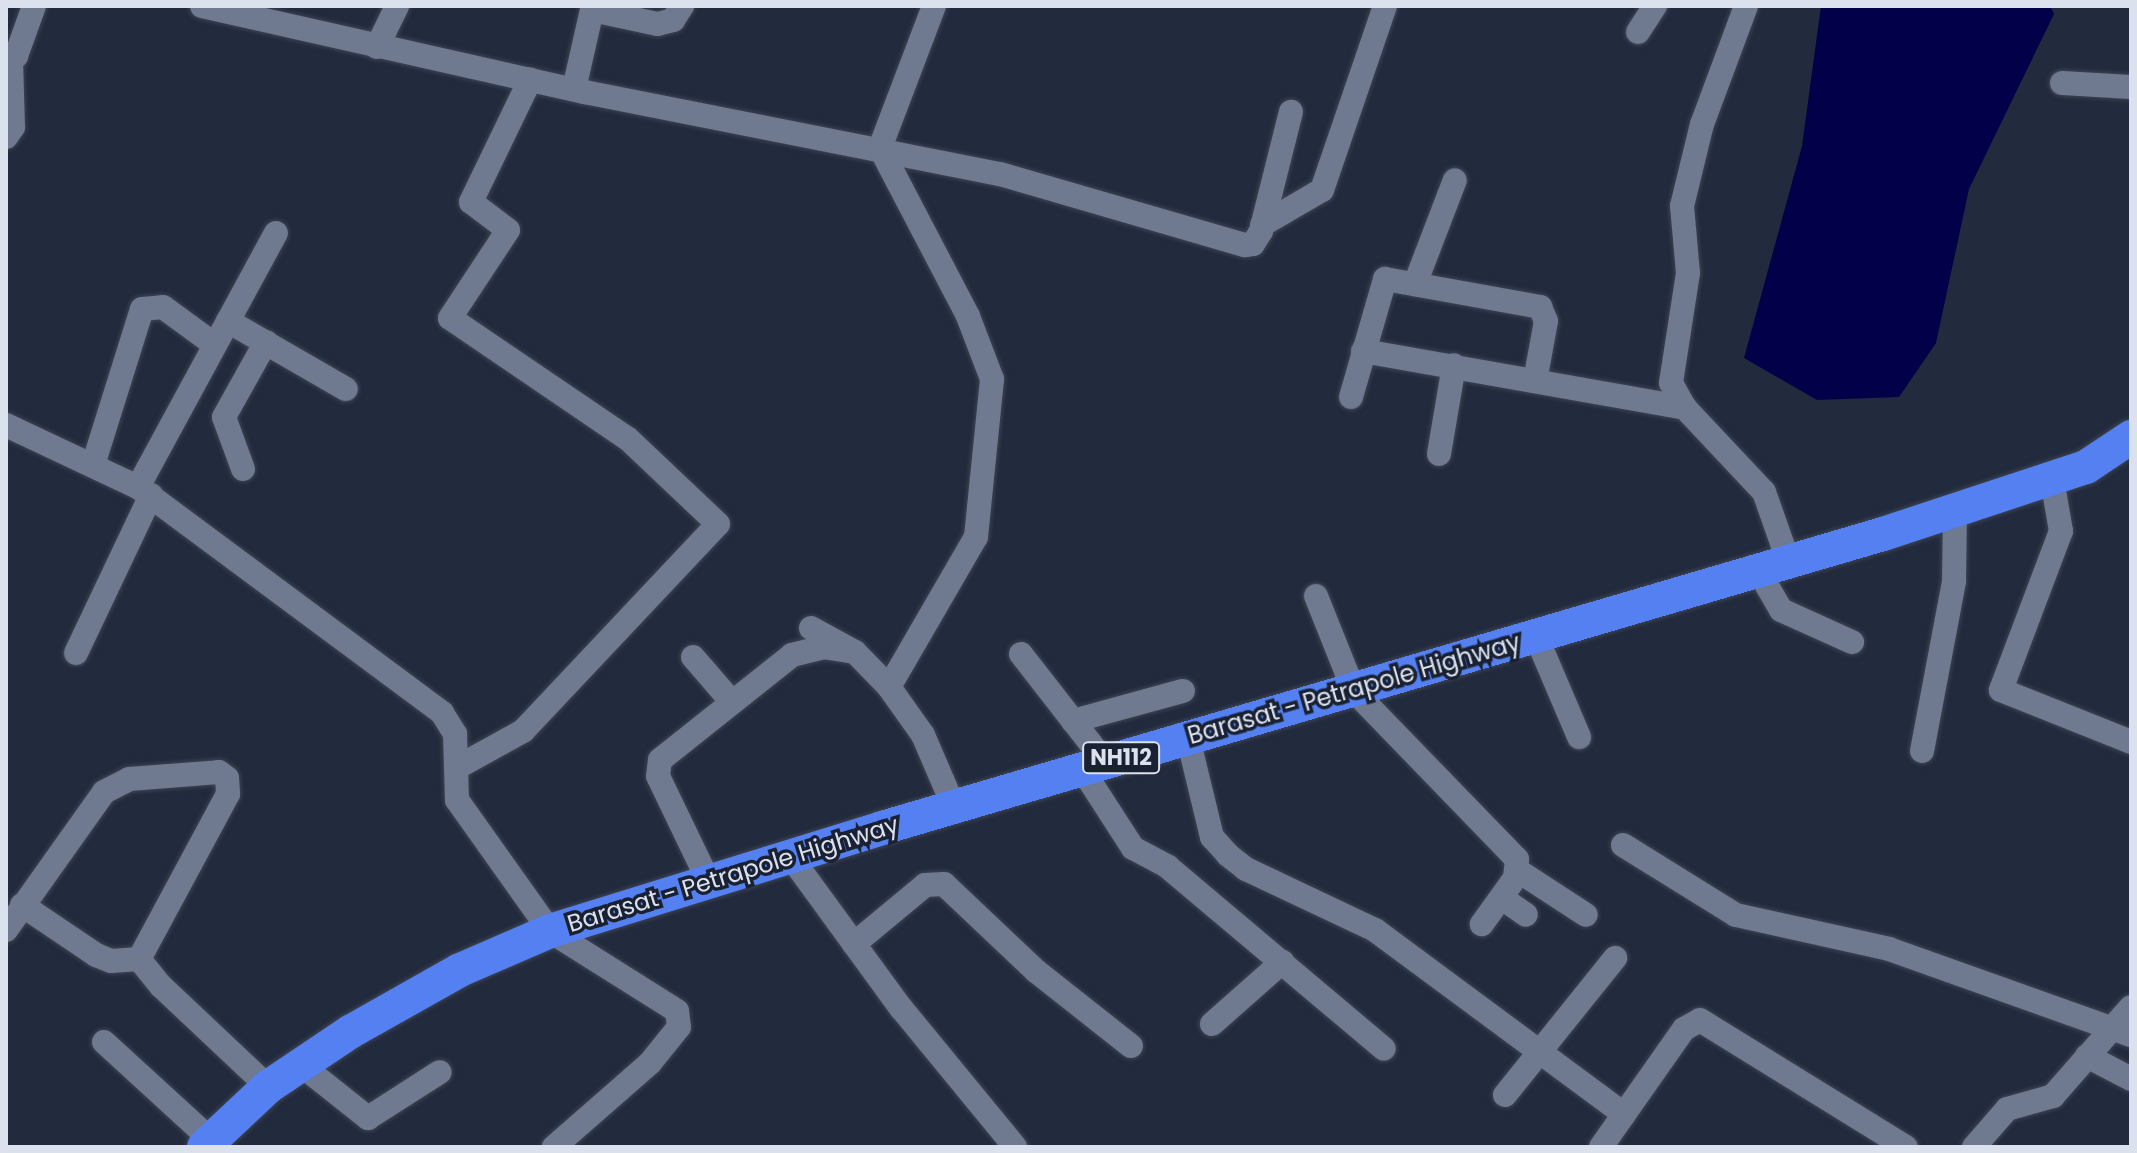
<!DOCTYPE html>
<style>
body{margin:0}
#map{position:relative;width:2137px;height:1153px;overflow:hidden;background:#222a3d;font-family:Poppins,sans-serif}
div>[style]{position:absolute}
.water>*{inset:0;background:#020048}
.roads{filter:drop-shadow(0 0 2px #3d4453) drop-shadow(0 0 2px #3d4453)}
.minor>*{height:24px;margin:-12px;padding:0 12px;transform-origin:12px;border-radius:12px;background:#6f7990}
.highway>*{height:34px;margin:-17px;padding:0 17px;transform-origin:17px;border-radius:17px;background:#5480f2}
span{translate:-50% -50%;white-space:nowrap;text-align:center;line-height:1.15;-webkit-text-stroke:7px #192132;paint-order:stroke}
.shield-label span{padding:2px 6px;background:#192132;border:2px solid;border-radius:6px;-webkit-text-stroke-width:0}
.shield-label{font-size:22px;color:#dbe1ed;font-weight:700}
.street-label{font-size:24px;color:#dbe1ed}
.frame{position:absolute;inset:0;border:8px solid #dbe1ed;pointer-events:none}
</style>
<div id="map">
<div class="water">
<i style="clip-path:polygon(1821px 6px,2050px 6px,2054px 14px,1969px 189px,1936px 343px,1899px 397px,1817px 400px,1744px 358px,1802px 146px)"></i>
</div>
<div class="roads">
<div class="minor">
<i style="left:202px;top:6px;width:393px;rotate:12.7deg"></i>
<i style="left:585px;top:92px;width:423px;rotate:11.2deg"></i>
<i style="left:1000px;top:174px;width:255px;rotate:16.2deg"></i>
<i style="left:1245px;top:245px;width:8px;rotate:-7deg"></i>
<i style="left:1253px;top:244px;width:15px;rotate:-58deg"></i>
<i style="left:1261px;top:231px;width:123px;rotate:-75.9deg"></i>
<i style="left:1746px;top:6px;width:126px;rotate:110.4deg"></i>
<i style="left:1702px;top:124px;width:84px;rotate:103.7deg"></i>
<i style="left:1682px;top:206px;width:67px;rotate:84.9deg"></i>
<i style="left:1688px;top:273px;width:111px;rotate:98.8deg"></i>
<i style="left:1671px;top:383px;width:29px;rotate:61deg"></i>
<i style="left:1685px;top:408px;width:115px;rotate:46.8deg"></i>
<i style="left:1764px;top:492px;width:75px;rotate:70.6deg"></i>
<i style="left:1638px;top:32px;width:31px;rotate:-57deg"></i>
<i style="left:377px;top:47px;width:46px;rotate:-64deg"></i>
<i style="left:6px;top:62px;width:12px;rotate:-31deg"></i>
<i style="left:16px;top:56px;width:53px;rotate:-70.2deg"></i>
<i style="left:2062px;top:83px;width:69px;rotate:3.3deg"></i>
<i style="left:574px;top:89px;width:81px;rotate:-77.2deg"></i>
<i style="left:592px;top:10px;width:67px;rotate:12deg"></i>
<i style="left:658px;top:24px;width:16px;rotate:-15deg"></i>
<i style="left:673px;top:20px;width:17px;rotate:-57deg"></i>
<i style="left:6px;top:137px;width:12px;rotate:-55deg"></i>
<i style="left:13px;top:127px;width:66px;rotate:-91.7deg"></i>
<i style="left:1262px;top:225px;width:69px;rotate:-30.3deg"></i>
<i style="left:1322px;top:190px;width:194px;rotate:-71.1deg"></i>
<i style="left:1415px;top:284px;width:111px;rotate:-69deg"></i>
<i style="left:228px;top:321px;width:136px;rotate:30deg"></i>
<i style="left:1363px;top:351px;width:327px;rotate:10deg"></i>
<i style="left:1351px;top:397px;width:123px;rotate:-73.9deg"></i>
<i style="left:1385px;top:279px;width:158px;rotate:10.2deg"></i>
<i style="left:1540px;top:307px;width:15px;rotate:67deg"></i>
<i style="left:1546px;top:321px;width:61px;rotate:100.4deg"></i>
<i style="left:6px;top:425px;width:146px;rotate:25.2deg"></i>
<i style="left:138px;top:487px;width:379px;rotate:36.6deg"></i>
<i style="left:442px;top:713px;width:25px;rotate:58deg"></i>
<i style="left:455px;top:734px;width:66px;rotate:88.3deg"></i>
<i style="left:457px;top:800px;width:161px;rotate:54.6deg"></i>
<i style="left:550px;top:931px;width:150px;rotate:32.2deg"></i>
<i style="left:677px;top:1011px;width:16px;rotate:83deg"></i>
<i style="left:679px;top:1027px;width:46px;rotate:128.9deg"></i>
<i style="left:650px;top:1063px;width:128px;rotate:138.8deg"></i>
<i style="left:1439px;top:454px;width:90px;rotate:-80.4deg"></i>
<i style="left:94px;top:462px;width:160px;rotate:-72.6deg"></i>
<i style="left:142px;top:309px;width:21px;rotate:-5deg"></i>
<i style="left:163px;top:307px;width:64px;rotate:36.2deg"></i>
<i style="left:243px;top:469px;width:55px;rotate:-110.1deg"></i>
<i style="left:224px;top:417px;width:86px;rotate:-60.8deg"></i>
<i style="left:2052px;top:479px;width:53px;rotate:80.2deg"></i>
<i style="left:2061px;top:531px;width:170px;rotate:110.7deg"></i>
<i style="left:2001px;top:690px;width:140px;rotate:21.8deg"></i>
<i style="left:138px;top:487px;width:289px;rotate:-61.5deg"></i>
<i style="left:1759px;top:572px;width:44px;rotate:59.9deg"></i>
<i style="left:1781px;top:610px;width:78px;rotate:24.3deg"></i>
<i style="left:1316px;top:596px;width:102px;rotate:68.2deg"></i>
<i style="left:1354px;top:691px;width:234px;rotate:45.9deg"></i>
<i style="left:1517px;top:859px;width:19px;rotate:96deg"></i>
<i style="left:1515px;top:878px;width:57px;rotate:125.7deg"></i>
<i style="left:811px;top:628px;width:50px;rotate:28.6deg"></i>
<i style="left:855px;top:652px;width:49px;rotate:45.8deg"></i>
<i style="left:889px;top:687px;width:59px;rotate:54.7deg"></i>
<i style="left:923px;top:735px;width:78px;rotate:66.7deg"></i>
<i style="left:1536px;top:636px;width:110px;rotate:66.9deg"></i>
<i style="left:76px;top:653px;width:175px;rotate:-64.6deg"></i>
<i style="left:1021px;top:654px;width:138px;rotate:52.1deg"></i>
<i style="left:693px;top:657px;width:58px;rotate:49.2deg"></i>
<i style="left:889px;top:687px;width:173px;rotate:-59.9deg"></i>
<i style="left:976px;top:537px;width:159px;rotate:-84.2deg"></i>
<i style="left:992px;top:379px;width:67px;rotate:-110.9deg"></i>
<i style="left:968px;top:316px;width:190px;rotate:-117.6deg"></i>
<i style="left:880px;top:148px;width:152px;rotate:-69.2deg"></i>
<i style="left:1073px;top:721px;width:114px;rotate:-15.3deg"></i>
<i style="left:1188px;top:738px;width:102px;rotate:76.4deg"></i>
<i style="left:1212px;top:837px;width:24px;rotate:48deg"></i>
<i style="left:1228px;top:855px;width:23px;rotate:38deg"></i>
<i style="left:1246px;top:869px;width:143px;rotate:25.3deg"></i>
<i style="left:1375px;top:930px;width:310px;rotate:36.5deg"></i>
<i style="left:1922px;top:751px;width:173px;rotate:-79.3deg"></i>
<i style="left:1954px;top:581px;width:69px;rotate:-89.2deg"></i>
<i style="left:456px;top:768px;width:77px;rotate:-28.9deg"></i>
<i style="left:523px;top:731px;width:284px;rotate:-46.7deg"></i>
<i style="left:718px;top:524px;width:124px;rotate:-136.6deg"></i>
<i style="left:628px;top:439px;width:215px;rotate:-145.8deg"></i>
<i style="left:450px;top:318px;width:105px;rotate:-56.6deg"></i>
<i style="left:508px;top:230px;width:46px;rotate:-142.9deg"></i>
<i style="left:471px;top:202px;width:136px;rotate:-64.2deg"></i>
<i style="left:1082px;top:769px;width:94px;rotate:57.2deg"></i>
<i style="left:1133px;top:848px;width:40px;rotate:28deg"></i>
<i style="left:1168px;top:867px;width:282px;rotate:40.1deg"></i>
<i style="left:1623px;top:845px;width:133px;rotate:31.8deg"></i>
<i style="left:1736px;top:915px;width:157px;rotate:12.5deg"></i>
<i style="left:1889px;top:949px;width:257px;rotate:19.6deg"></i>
<i style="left:790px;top:856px;width:188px;rotate:53.9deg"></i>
<i style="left:901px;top:1008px;width:180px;rotate:50.6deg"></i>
<i style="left:1517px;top:870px;width:82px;rotate:33.1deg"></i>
<i style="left:708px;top:880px;width:115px;rotate:-115.7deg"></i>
<i style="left:658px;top:776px;width:16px;rotate:-83deg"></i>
<i style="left:660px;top:760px;width:169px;rotate:-38.5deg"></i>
<i style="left:792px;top:655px;width:32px;rotate:-14deg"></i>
<i style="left:823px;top:647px;width:32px;rotate:9deg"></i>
<i style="left:1502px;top:898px;width:29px;rotate:35deg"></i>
<i style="left:22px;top:905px;width:89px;rotate:34deg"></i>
<i style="left:96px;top:955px;width:16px;rotate:22deg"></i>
<i style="left:111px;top:961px;width:28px;rotate:-4deg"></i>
<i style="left:6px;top:930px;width:169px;rotate:-54.6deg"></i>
<i style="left:104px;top:792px;width:28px;rotate:-27deg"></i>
<i style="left:129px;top:779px;width:90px;rotate:-4.4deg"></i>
<i style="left:219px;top:772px;width:10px;rotate:37deg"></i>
<i style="left:227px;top:778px;width:16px;rotate:86deg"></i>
<i style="left:228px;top:794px;width:187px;rotate:118.3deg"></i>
<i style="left:139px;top:959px;width:35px;rotate:51deg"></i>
<i style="left:161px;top:986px;width:147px;rotate:43.3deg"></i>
<i style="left:854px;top:944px;width:92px;rotate:-39.7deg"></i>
<i style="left:925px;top:885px;width:19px;rotate:-3deg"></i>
<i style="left:944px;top:884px;width:127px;rotate:43.4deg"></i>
<i style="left:1036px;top:971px;width:121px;rotate:38.3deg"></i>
<i style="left:1212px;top:1024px;width:94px;rotate:-41.5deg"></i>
<i style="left:104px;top:1042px;width:145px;rotate:42.5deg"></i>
<i style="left:2087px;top:1056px;width:50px;rotate:27.6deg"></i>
<i style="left:300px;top:1064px;width:87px;rotate:38.5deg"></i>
<i style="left:368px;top:1118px;width:85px;rotate:-32.6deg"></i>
<i style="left:1505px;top:1095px;width:176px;rotate:-51.2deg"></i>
<i style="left:1601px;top:1147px;width:144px;rotate:-54.9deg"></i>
<i style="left:1684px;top:1029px;width:18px;rotate:-29deg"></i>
<i style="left:1700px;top:1020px;width:242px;rotate:31.7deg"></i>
<i style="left:1974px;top:1147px;width:50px;rotate:-49deg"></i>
<i style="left:2007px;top:1109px;width:48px;rotate:-15.8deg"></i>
<i style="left:2053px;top:1096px;width:118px;rotate:-48.8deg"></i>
</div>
<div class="highway">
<i style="left:204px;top:1147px;width:88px;rotate:-43.2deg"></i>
<i style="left:268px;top:1087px;width:99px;rotate:-33.9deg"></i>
<i style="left:350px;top:1032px;width:126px;rotate:-29.4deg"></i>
<i style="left:460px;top:970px;width:98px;rotate:-23.4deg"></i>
<i style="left:550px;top:931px;width:348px;rotate:-17.2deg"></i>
<i style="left:882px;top:828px;width:1043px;rotate:-16.37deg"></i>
<i style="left:1883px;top:534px;width:214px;rotate:-18.3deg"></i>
<i style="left:2086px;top:467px;width:54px;rotate:-33.7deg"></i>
</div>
</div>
<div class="shield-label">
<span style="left:1121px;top:758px">NH112</span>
</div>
<div class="street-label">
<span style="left:1354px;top:689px;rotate:-16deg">Barasat - Petrapole Highway</span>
<span style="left:733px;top:874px;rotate:-17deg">Barasat - Petrapole Highway</span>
</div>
<div class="frame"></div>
</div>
